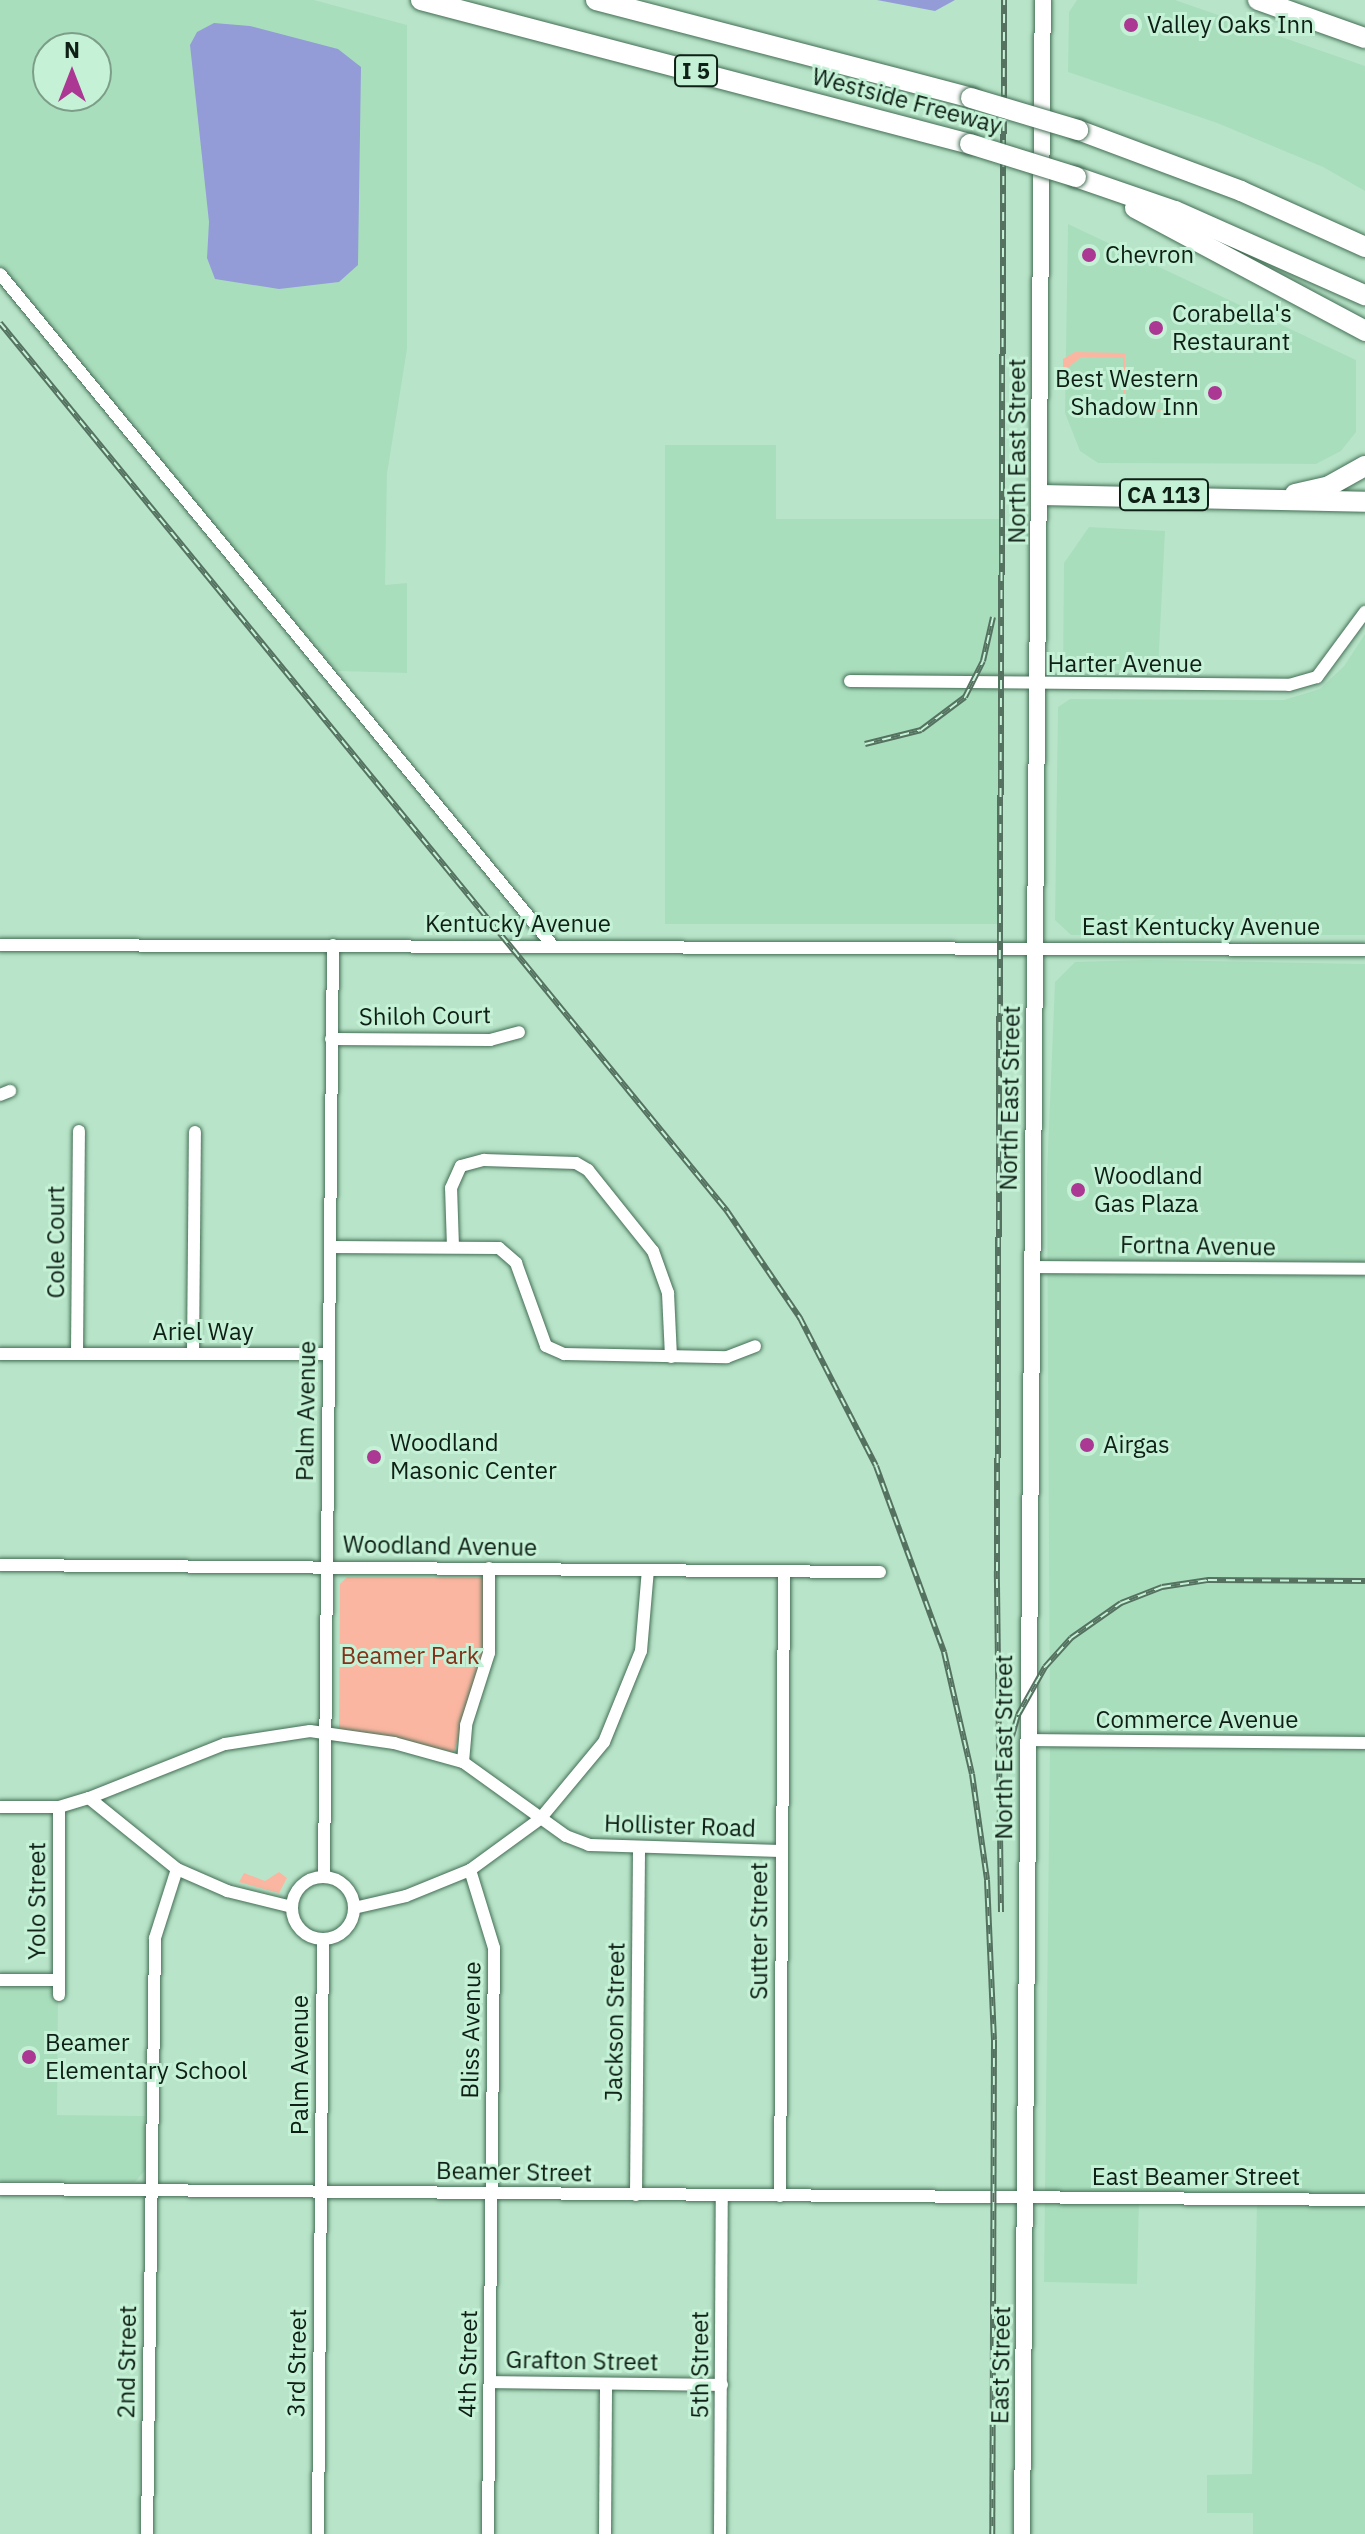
<!DOCTYPE html>
<style>
body{margin:0}
#map{position:relative;width:1365px;height:2534px;overflow:hidden;background:#b8e5c9;font-family:"IBM Plex Sans",sans-serif}
div>[style]{position:absolute}
.built>*{inset:0;background:#a9debd}
.green>*{inset:0;background:#fbb6a1}
.water>*{inset:0;background:#939cd7}
.roads{filter:drop-shadow(0 0 2px #446e55) drop-shadow(0 0 2px #446e55)}
.minor>*{height:12px;margin:-6px;padding:0 6px;transform-origin:6px;border-radius:6px;background:#fff}
.minor>.ring{margin:-6px;padding:0;box-sizing:content-box;background:none;border:12px solid #fff;border-radius:50%}
.major>*{height:16px;margin:-8px;padding:0 8px;transform-origin:8px;border-radius:8px;background:#fff}
.highway>*{height:20px;margin:-10px;padding:0 10px;transform-origin:10px;border-radius:10px;background:#fff}
.rail>*{height:6px;margin-top:-3px;transform-origin:0;background:repeating-linear-gradient(90deg,#c5f2d6 0 9px,#557261 0 18px);box-sizing:border-box;border-block:2px solid #557261}
.bridges{filter:drop-shadow(0 0 2px #446e55) drop-shadow(0 0 2px #446e55)}
.highway-bridge>*{height:20px;margin:-10px;padding:0 10px;transform-origin:10px;border-radius:10px;background:#fff}
.dots>*{width:22px;height:22px;translate:-50% -50%;box-sizing:border-box;border:4px solid #c5f2d6;border-radius:50%}
span{translate:-50% -50%;white-space:nowrap;text-align:center;line-height:1.15;-webkit-text-stroke:6px #c5f2d6;paint-order:stroke}
.shield-label span{padding:2px 6px;background:#c5f2d6;border:2px solid;border-radius:6px;-webkit-text-stroke-width:0}
.shield-label{font-size:22px;color:#0e1f15;font-weight:700}
.poi-label{font-size:24px;color:#0e1f15}
.left{translate:0 -50%;text-align:left}
.right{translate:-100% -50%;text-align:right}
.street-label{font-size:24px;color:#0e1f15}
.park-label{font-size:24px;color:#833219}
.north{position:absolute;left:32px;top:32px;width:80px;height:80px;box-sizing:border-box;background:#c5f2d6;border:2px solid #7c9e89;border-radius:50%;rotate:0deg;font-size:22px;font-weight:700;line-height:32px;text-align:center;color:#0e1f15}
.north::after{content:'';display:block;margin:auto;width:28px;height:36px;background:#ab3892;clip-path:polygon(50% 0,100% 100%,50% 72%,0 100%)}
</style>
<div id="map">
<div class="built">
<i style="clip-path:polygon(evenodd,0 0,314px 0,407px 25px,407px 349px,387px 474px,385px 585px,407px 583px,407px 673px,337px 671px,0 279px,0 0,48px 48px,96px 48px,96px 96px,48px 96px,48px 48px)"></i>
<i style="clip-path:polygon(1077px 0,1175px 0,1365px 66px,1365px 191px,1323px 167px,1217px 123px,1068px 72px,1069px 12px)"></i>
<i style="clip-path:polygon(1068px 224px,1356px 360px,1356px 432px,1341px 451px,1316px 464px,1098px 463px,1080px 451px,1065px 413px)"></i>
<i style="clip-path:polygon(665px 445px,776px 445px,776px 519px,1000px 519px,1000px 924px,665px 924px)"></i>
<i style="clip-path:polygon(1089px 527px,1165px 531px,1158px 671px,1063px 669px,1064px 563px)"></i>
<i style="clip-path:polygon(1365px 634px,1365px 935px,1071px 935px,1055px 920px,1058px 707px,1070px 699px,1284px 700px,1320px 689px,1344px 666px)"></i>
<i style="clip-path:polygon(1150px 960px,1365px 964px,1365px 2534px,1253px 2534px,1253px 2513px,1207px 2513px,1207px 2475px,1252px 2474px,1257px 2199px,1139px 2199px,1137px 2284px,1044px 2282px,1050px 1739px,1047px 1173px,1055px 982px,1075px 962px)"></i>
<i style="clip-path:polygon(0 1987px,49px 1988px,58px 1998px,57px 2115px,145px 2116px,146px 2169px,135px 2182px,0 2181px)"></i>
</div>
<div class="green">
<i style="clip-path:polygon(1075px 352px,1125px 353px,1125px 408px,1191px 412px,1123px 410px,1123px 358px,1081px 357px,1063px 372px,1063px 359px)"></i>
<i style="clip-path:polygon(347px 1577px,484px 1578px,483px 1657px,454px 1752px,339px 1730px,340px 1584px)"></i>
<i style="clip-path:polygon(279px 1872px,287px 1878px,279px 1893px,239px 1882px,244px 1873px,265px 1881px)"></i>
</div>
<div class="water">
<i style="clip-path:polygon(877px 0,955px 0,935px 11px)"></i>
<i style="clip-path:polygon(214px 23px,250px 26px,338px 49px,361px 67px,358px 265px,339px 282px,279px 289px,215px 279px,207px 258px,209px 222px,190px 45px,197px 32px)"></i>
</div>
<div class="roads">
<div class="minor">
<i style="left:0;top:274px;width:870px;rotate:50.55deg"></i>
<i style="left:850px;top:681px;width:439px;rotate:0.5deg"></i>
<i style="left:1289px;top:685px;width:29px;rotate:-16deg"></i>
<i style="left:1317px;top:677px;width:81px;rotate:-53.6deg"></i>
<i style="left:0;top:945px;width:1365px;rotate:0.21deg"></i>
<i style="left:331px;top:1039px;width:159px;rotate:0.4deg"></i>
<i style="left:490px;top:1040px;width:30px;rotate:-15deg"></i>
<i style="left:0;top:1095px;width:11px;rotate:-22deg"></i>
<i style="left:330px;top:1247px;width:169px;rotate:0.3deg"></i>
<i style="left:499px;top:1248px;width:23px;rotate:41deg"></i>
<i style="left:516px;top:1263px;width:88px;rotate:70.1deg"></i>
<i style="left:546px;top:1346px;width:20px;rotate:24deg"></i>
<i style="left:564px;top:1354px;width:163px;rotate:1.1deg"></i>
<i style="left:727px;top:1357px;width:30px;rotate:-21deg"></i>
<i style="left:453px;top:1247px;width:59px;rotate:-91.9deg"></i>
<i style="left:451px;top:1188px;width:24px;rotate:-66deg"></i>
<i style="left:461px;top:1166px;width:24px;rotate:-15deg"></i>
<i style="left:484px;top:1160px;width:92px;rotate:1.9deg"></i>
<i style="left:576px;top:1163px;width:14px;rotate:30deg"></i>
<i style="left:588px;top:1170px;width:104px;rotate:51.3deg"></i>
<i style="left:653px;top:1251px;width:45px;rotate:70.3deg"></i>
<i style="left:668px;top:1293px;width:64px;rotate:87.3deg"></i>
<i style="left:1031px;top:1267px;width:334px;rotate:0.3deg"></i>
<i style="left:0;top:1354px;width:329px"></i>
<i style="left:77px;top:1354px;width:223px;rotate:-89.5deg"></i>
<i style="left:193px;top:1354px;width:222px;rotate:-89.5deg"></i>
<i style="left:0;top:1565px;width:880px;rotate:0.46deg"></i>
<i style="left:1029px;top:1740px;width:336px;rotate:0.5deg"></i>
<i style="left:463px;top:1762px;width:37px;rotate:-85deg"></i>
<i style="left:466px;top:1725px;width:76px;rotate:-72.3deg"></i>
<i style="left:489px;top:1653px;width:85px;rotate:-90deg"></i>
<i style="left:89px;top:1798px;width:146px;rotate:-21.7deg"></i>
<i style="left:225px;top:1744px;width:86px;rotate:-8.7deg"></i>
<i style="left:310px;top:1731px;width:85px;rotate:8.1deg"></i>
<i style="left:394px;top:1743px;width:72px;rotate:15.4deg"></i>
<i style="left:463px;top:1762px;width:127px;rotate:35.7deg"></i>
<i style="left:566px;top:1836px;width:25px;rotate:21deg"></i>
<i style="left:589px;top:1845px;width:193px;rotate:1.8deg"></i>
<i style="left:0;top:1807px;width:59px"></i>
<i style="left:59px;top:1807px;width:31px;rotate:-17deg"></i>
<i style="left:89px;top:1798px;width:113px;rotate:38.9deg"></i>
<i style="left:177px;top:1869px;width:55px;rotate:23.7deg"></i>
<i style="left:227px;top:1891px;width:67px;rotate:13.8deg"></i>
<i style="left:470px;top:1870px;width:82px;rotate:72.9deg"></i>
<i style="left:494px;top:1948px;width:586px;rotate:90.59deg"></i>
<i style="left:324px;top:1877px;width:932px;rotate:-89.45deg"></i>
<i class="ring" style="left:292px;top:1877px;width:50px;height:50px"></i>
<i style="left:354px;top:1908px;width:53px;rotate:-13deg"></i>
<i style="left:406px;top:1896px;width:69px;rotate:-22.1deg"></i>
<i style="left:470px;top:1870px;width:87px;rotate:-36.1deg"></i>
<i style="left:540px;top:1819px;width:100px;rotate:-50.3deg"></i>
<i style="left:604px;top:1742px;width:98px;rotate:-67.9deg"></i>
<i style="left:641px;top:1651px;width:81px;rotate:-85.1deg"></i>
<i style="left:0;top:1980px;width:59px"></i>
<i style="left:59px;top:1995px;width:188px;rotate:-90deg"></i>
<i style="left:0;top:2189px;width:1365px;rotate:0.46deg"></i>
<i style="left:636px;top:2195px;width:345px;rotate:-89.5deg"></i>
<i style="left:780px;top:2196px;width:625px;rotate:-89.63deg"></i>
<i style="left:490px;top:2382px;width:232px;rotate:0.7deg"></i>
<i style="left:147px;top:2534px;width:596px;rotate:-89.23deg"></i>
<i style="left:155px;top:1938px;width:72px;rotate:-72.3deg"></i>
<i style="left:318px;top:2534px;width:595px;rotate:-89.52deg"></i>
<i style="left:605px;top:2534px;width:150px;rotate:-89.6deg"></i>
<i style="left:720px;top:2534px;width:339px;rotate:-89.7deg"></i>
</div>
<div class="major">
<i style="left:1022px;top:2534px;width:2534px;rotate:-89.53deg"></i>
</div>
<div class="highway">
<i style="left:421px;top:0;width:568px;rotate:14.7deg"></i>
<i style="left:596px;top:0;width:388px;rotate:14.6deg"></i>
<i style="left:1258px;top:0;width:114px;rotate:19.6deg"></i>
<i style="left:1078px;top:130px;width:174px;rotate:20.5deg"></i>
<i style="left:1241px;top:191px;width:136px;rotate:24.3deg"></i>
<i style="left:1076px;top:177px;width:105px;rotate:19deg"></i>
<i style="left:1175px;top:211px;width:208px;rotate:23.9deg"></i>
<i style="left:1135px;top:208px;width:261px;rotate:28.1deg"></i>
<i style="left:1295px;top:494px;width:35px;rotate:-13deg"></i>
<i style="left:1329px;top:486px;width:41px;rotate:-29.1deg"></i>
<i style="left:1041px;top:495px;width:324px;rotate:1.2deg"></i>
</div>
</div>
<div class="rail">
<i style="left:0;top:323px;width:1148px;rotate:50.69deg"></i>
<i style="left:727px;top:1211px;width:130px;rotate:55.7deg"></i>
<i style="left:800px;top:1318px;width:166px;rotate:62.8deg"></i>
<i style="left:876px;top:1466px;width:198px;rotate:69.9deg"></i>
<i style="left:944px;top:1652px;width:125px;rotate:77.1deg"></i>
<i style="left:972px;top:1774px;width:107px;rotate:81.9deg"></i>
<i style="left:987px;top:1880px;width:160px;rotate:87.5deg"></i>
<i style="left:994px;top:2040px;width:494px;rotate:90.2deg"></i>
<i style="left:865px;top:744px;width:58px;rotate:-14deg"></i>
<i style="left:921px;top:730px;width:55px;rotate:-36.9deg"></i>
<i style="left:965px;top:697px;width:40px;rotate:-63.4deg"></i>
<i style="left:983px;top:661px;width:45px;rotate:-77.2deg"></i>
<i style="left:1005px;top:1760px;width:47px;rotate:-73.9deg"></i>
<i style="left:1018px;top:1715px;width:55px;rotate:-60.6deg"></i>
<i style="left:1045px;top:1667px;width:39px;rotate:-48deg"></i>
<i style="left:1071px;top:1638px;width:61px;rotate:-35deg"></i>
<i style="left:1121px;top:1603px;width:44px;rotate:-21.3deg"></i>
<i style="left:1162px;top:1587px;width:47px;rotate:-8.7deg"></i>
<i style="left:1208px;top:1580px;width:157px;rotate:0.4deg"></i>
<i style="left:1001px;top:1912px;width:341px;rotate:-90.7deg"></i>
<i style="left:997px;top:1571px;width:1571px;rotate:-89.74deg"></i>
</div>
<div class="bridges">
<div class="highway-bridge">
<i style="left:971px;top:98px;width:112px;rotate:16.7deg"></i>
<i style="left:970px;top:144px;width:111px;rotate:17.3deg"></i>
</div>
</div>
<div class="dots">
<i style="left:1131px;top:25px;background:#ab3892"></i>
<i style="left:1089px;top:255px;background:#ab3892"></i>
<i style="left:1156px;top:328px;background:#ab3892"></i>
<i style="left:1215px;top:393px;background:#ab3892"></i>
<i style="left:1078px;top:1190px;background:#ab3892"></i>
<i style="left:1087px;top:1445px;background:#ab3892"></i>
<i style="left:374px;top:1457px;background:#ab3892"></i>
<i style="left:29px;top:2057px;background:#ab3892"></i>
</div>
<div class="shield-label">
<span style="left:696px;top:71px">I 5</span>
<span style="left:1164px;top:495px">CA 113</span>
</div>
<div class="poi-label">
<span class="left" style="left:1147px;top:25px">Valley Oaks Inn</span>
<span class="left" style="left:1105px;top:255px">Chevron</span>
<span class="left" style="left:1172px;top:328px">Corabella's<br>Restaurant</span>
<span class="right" style="left:1199px;top:393px">Best Western<br>Shadow Inn</span>
<span class="left" style="left:1094px;top:1190px">Woodland<br>Gas Plaza</span>
<span class="left" style="left:390px;top:1457px">Woodland<br>Masonic Center</span>
<span class="left" style="left:1103px;top:1445px">Airgas</span>
<span class="left" style="left:45px;top:2057px">Beamer<br>Elementary School</span>
</div>
<div class="street-label">
<span style="left:907px;top:101px;rotate:15deg">Westside Freeway</span>
<span style="left:1017px;top:451px;rotate:-90deg">North East Street</span>
<span style="left:1125px;top:664px">Harter Avenue</span>
<span style="left:518px;top:924px">Kentucky Avenue</span>
<span style="left:1201px;top:927px">East Kentucky Avenue</span>
<span style="left:425px;top:1016px;rotate:-1deg">Shiloh Court</span>
<span style="left:1010px;top:1098px;rotate:-89deg">North East Street</span>
<span style="left:56px;top:1242px;rotate:-90deg">Cole Court</span>
<span style="left:1198px;top:1246px;rotate:1deg">Fortna Avenue</span>
<span style="left:203px;top:1332px">Ariel Way</span>
<span style="left:306px;top:1411px;rotate:-89deg">Palm Avenue</span>
<span style="left:440px;top:1546px;rotate:1deg">Woodland Avenue</span>
<span style="left:1197px;top:1720px">Commerce Avenue</span>
<span style="left:1004px;top:1747px;rotate:-90deg">North East Street</span>
<span style="left:680px;top:1826px;rotate:2deg">Hollister Road</span>
<span style="left:37px;top:1901px;rotate:-90deg">Yolo Street</span>
<span style="left:759px;top:1931px;rotate:-90deg">Sutter Street</span>
<span style="left:615px;top:2022px;rotate:-89deg">Jackson Street</span>
<span style="left:471px;top:2030px;rotate:-89deg">Bliss Avenue</span>
<span style="left:300px;top:2065px;rotate:-90deg">Palm Avenue</span>
<span style="left:514px;top:2172px;rotate:1deg">Beamer Street</span>
<span style="left:1196px;top:2177px">East Beamer Street</span>
<span style="left:582px;top:2361px;rotate:1deg">Grafton Street</span>
<span style="left:127px;top:2362px;rotate:-89deg">2nd Street</span>
<span style="left:297px;top:2363px;rotate:-89deg">3rd Street</span>
<span style="left:468px;top:2364px;rotate:-89deg">4th Street</span>
<span style="left:700px;top:2365px;rotate:-90deg">5th Street</span>
<span style="left:1001px;top:2365px;rotate:-89deg">East Street</span>
</div>
<div class="park-label">
<span style="left:410px;top:1656px">Beamer Park</span>
</div>
<div class="north">N</div>
</div>
